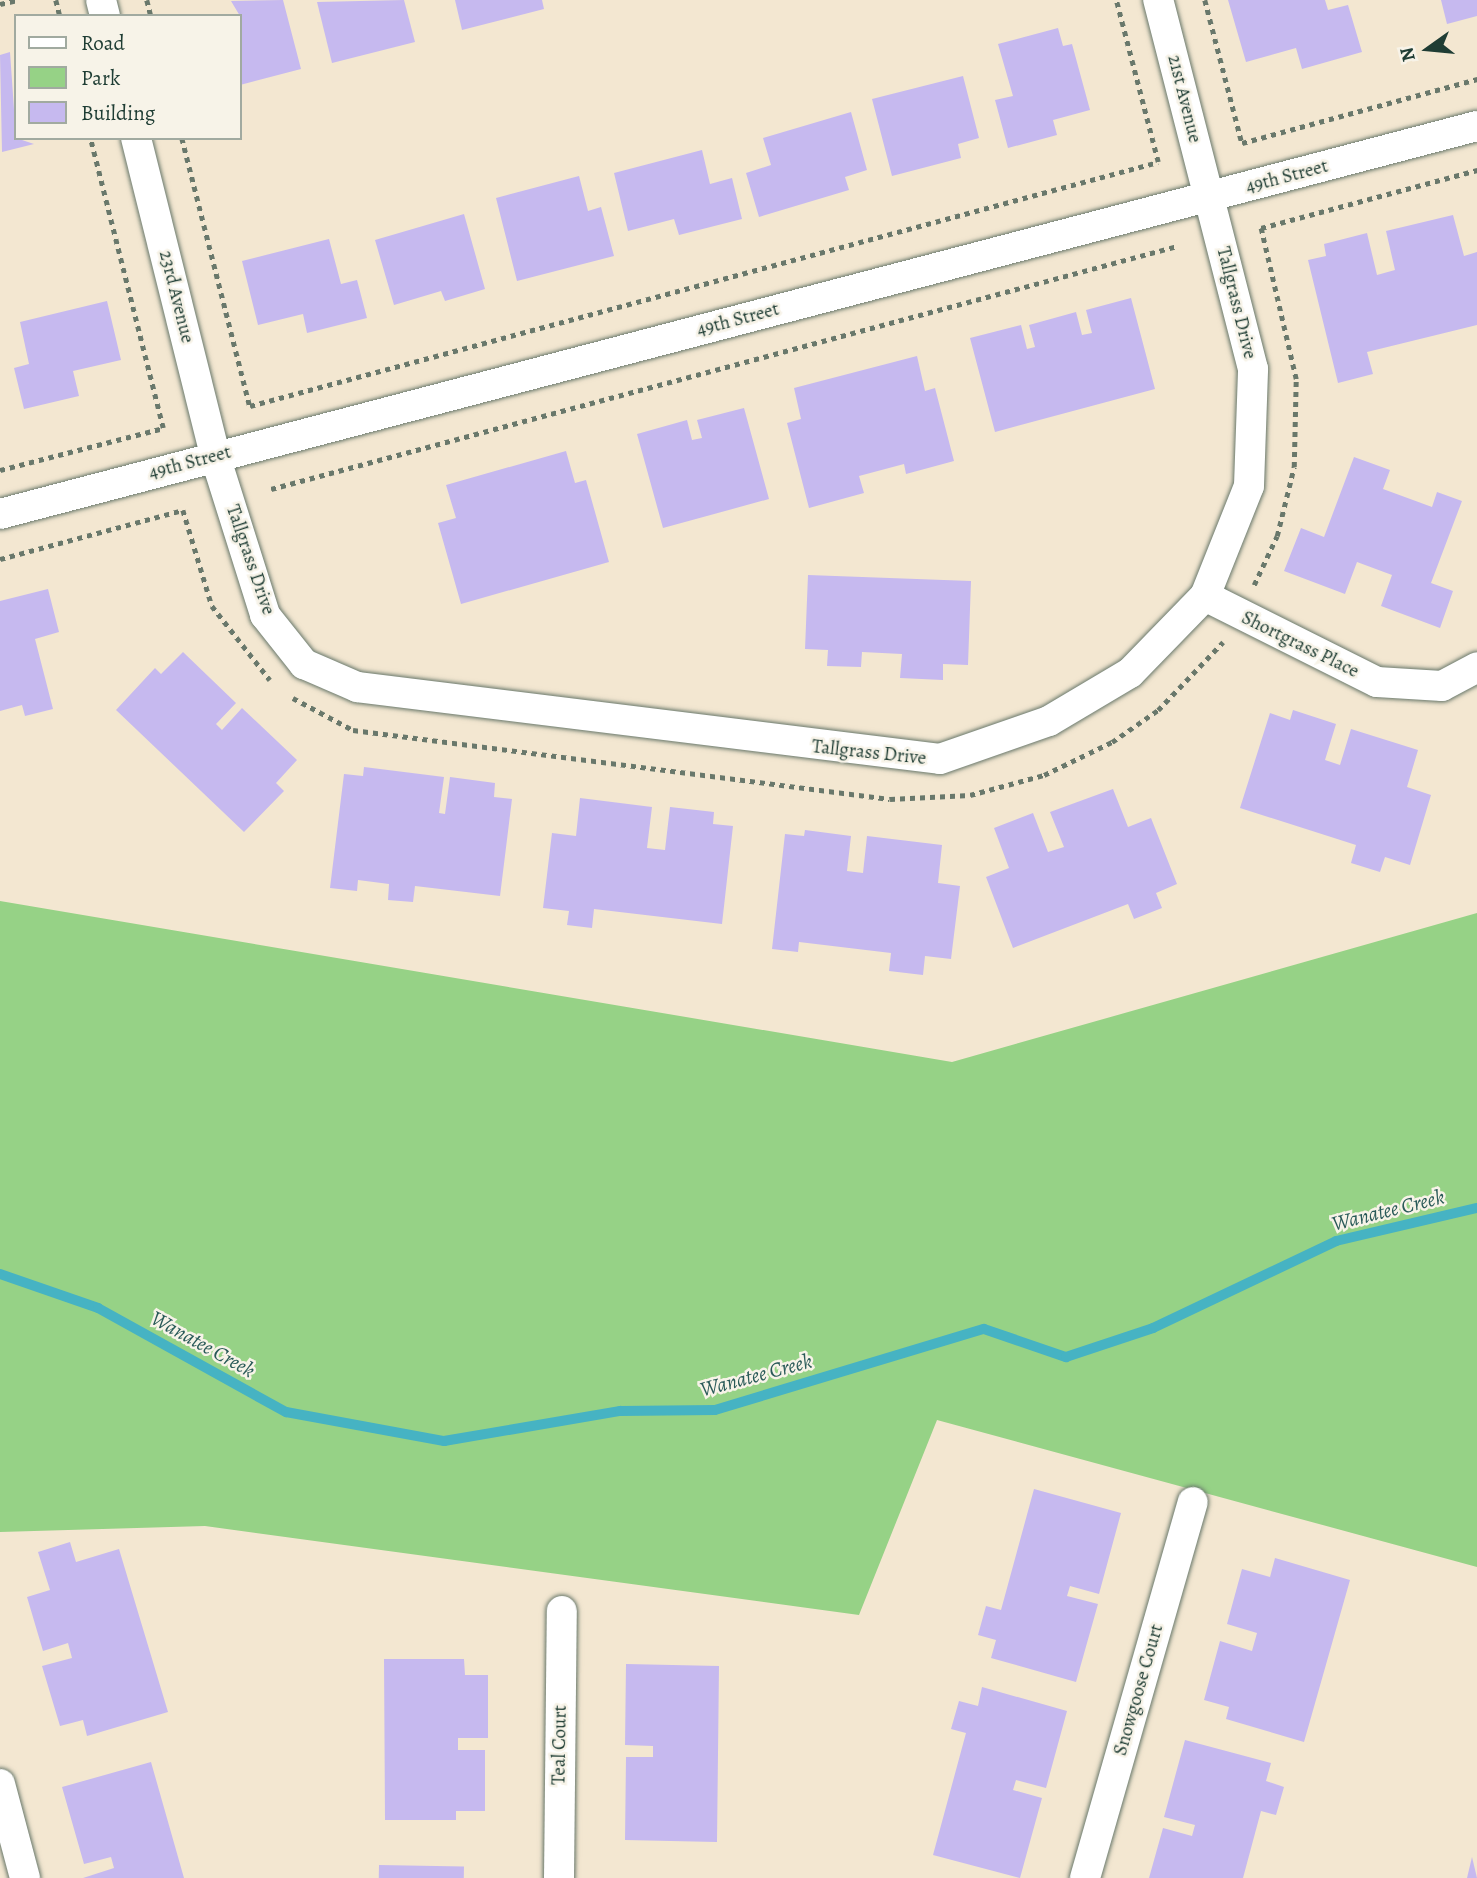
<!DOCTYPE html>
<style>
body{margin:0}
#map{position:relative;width:1477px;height:1878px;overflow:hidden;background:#f3e7d1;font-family:Alegreya,serif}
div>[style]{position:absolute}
.green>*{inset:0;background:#96d286}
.stream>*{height:10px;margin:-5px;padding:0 5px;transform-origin:5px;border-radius:5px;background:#46b3c3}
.building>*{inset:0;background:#c6b9ef;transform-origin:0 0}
.path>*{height:4.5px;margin-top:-2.25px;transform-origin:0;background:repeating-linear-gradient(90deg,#69786b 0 5px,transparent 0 10px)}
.roads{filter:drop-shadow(0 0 2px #69786b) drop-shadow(0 0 2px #69786b)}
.street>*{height:30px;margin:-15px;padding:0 15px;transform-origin:15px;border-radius:15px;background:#fff}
span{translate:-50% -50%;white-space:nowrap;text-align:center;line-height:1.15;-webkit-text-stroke:5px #f7f3e8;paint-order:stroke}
.street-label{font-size:19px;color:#1f3d34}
.water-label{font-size:21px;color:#295a58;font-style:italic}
.legend{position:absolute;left:14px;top:14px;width:228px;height:126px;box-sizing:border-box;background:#f7f3e8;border:2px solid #a1aaa0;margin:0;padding:9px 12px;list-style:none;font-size:21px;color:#1f3d34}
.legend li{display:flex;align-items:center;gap:14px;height:35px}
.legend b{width:35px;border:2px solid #a1aaa0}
.north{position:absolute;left:1393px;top:14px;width:70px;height:70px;-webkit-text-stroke:5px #f7f3e8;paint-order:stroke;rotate:255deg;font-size:19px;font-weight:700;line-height:28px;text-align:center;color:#1f3d34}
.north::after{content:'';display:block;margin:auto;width:24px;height:32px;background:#1f3d34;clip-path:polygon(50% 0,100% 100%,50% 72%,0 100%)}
</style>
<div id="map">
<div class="green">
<i style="clip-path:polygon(0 901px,952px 1062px,1477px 913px,1477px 1567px,937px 1420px,859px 1615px,205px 1526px,0 1532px)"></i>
</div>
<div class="stream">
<i style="left:0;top:1274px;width:104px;rotate:19.1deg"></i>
<i style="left:98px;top:1308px;width:215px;rotate:29deg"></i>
<i style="left:286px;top:1412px;width:161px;rotate:10.4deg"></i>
<i style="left:444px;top:1441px;width:179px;rotate:-9.7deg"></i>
<i style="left:620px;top:1411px;width:95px;rotate:-0.6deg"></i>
<i style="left:715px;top:1410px;width:281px;rotate:-16.8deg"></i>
<i style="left:984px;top:1329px;width:87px;rotate:18.9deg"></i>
<i style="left:1066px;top:1357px;width:92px;rotate:-18.4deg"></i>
<i style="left:1153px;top:1328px;width:203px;rotate:-25.4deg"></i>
<i style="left:1336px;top:1241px;width:145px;rotate:-13.2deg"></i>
</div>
<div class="building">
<i style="clip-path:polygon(283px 0,301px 69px,240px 85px,240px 16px,231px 1px)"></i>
<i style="clip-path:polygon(404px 0,415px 42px,332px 63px,317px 2px)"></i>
<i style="clip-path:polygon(455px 0,542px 0,544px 9px,462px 30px)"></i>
<i style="clip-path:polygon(1228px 0,1325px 0,1328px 10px,1348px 5px,1362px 52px,1302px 69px,1296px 48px,1246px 62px)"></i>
<i style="clip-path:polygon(1441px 0,1477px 0,1477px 16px,1447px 24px)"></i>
<i style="clip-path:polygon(1058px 28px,1063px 46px,1072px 44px,1090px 110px,1053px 120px,1057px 135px,1008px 148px,995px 100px,1013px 96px,998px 44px)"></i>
<i style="clip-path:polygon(10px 52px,16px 138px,34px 144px,2px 152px,0 55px)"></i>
<i style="clip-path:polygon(963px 76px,979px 138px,958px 144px,961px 158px,892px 176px,872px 99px)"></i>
<i style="clip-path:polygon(851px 112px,867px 170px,845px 177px,849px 190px,759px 217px,746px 173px,771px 165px,763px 138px)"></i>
<i style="clip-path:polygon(702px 150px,710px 184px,732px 178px,742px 219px,679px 235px,674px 219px,628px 231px,614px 173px)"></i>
<i style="clip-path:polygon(579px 176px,588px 211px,601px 207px,614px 256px,517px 281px,496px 198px)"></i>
<i style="clip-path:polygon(464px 214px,485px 289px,445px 301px,441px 291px,394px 305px,375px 240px)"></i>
<i style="clip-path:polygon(1453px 215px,1464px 256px,1477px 252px,1477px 325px,1367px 352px,1373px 374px,1338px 383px,1308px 260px,1326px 256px,1324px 244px,1367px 233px,1377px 275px,1395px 270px,1386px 231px)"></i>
<i style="clip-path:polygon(329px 239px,341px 284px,357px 280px,367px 318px,307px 333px,303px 314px,258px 325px,242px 261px)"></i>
<i style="clip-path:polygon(1131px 298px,1155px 389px,995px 432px,970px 338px,1021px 325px,1027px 349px,1035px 347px,1029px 325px,1076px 312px,1082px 335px,1092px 333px,1086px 310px)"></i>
<i style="clip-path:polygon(107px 301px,121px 360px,73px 371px,79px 396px,24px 409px,14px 368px,29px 364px,20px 322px)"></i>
<i style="clip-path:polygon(917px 356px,925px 391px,935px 388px,954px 461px,906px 474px,904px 464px,859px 476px,864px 493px,809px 508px,787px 423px,801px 419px,794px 388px)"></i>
<i style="clip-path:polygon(744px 408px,769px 499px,663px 528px,637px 434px,687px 420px,692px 440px,702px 438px,697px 420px)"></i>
<i style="clip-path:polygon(566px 451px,575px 483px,586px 480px,609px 562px,461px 604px,438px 523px,456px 518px,446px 485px)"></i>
<i style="clip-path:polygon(1354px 457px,1390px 470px,1383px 489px,1432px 507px,1437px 492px,1462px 501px,1431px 583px,1453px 591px,1440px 628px,1381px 606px,1392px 575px,1357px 562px,1345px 594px,1284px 571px,1301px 528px,1324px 537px)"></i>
<i style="clip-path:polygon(808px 575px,971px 581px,968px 665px,943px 664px,943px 680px,900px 678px,902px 654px,862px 652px,861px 667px,827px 666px,828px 650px,805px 649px)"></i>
<i style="clip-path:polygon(48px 589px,59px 632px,35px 639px,53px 709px,25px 716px,22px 705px,0 711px,0 601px)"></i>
<i style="clip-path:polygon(183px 652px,236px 703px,216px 724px,222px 730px,242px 708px,297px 760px,276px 783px,284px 791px,244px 832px,116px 710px,155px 668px,161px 674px)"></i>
<i style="clip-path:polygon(1293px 710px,1336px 724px,1325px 760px,1340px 765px,1351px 729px,1418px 750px,1407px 787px,1431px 795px,1410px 865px,1385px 857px,1380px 872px,1351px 863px,1356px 845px,1240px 808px,1270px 713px,1290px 720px)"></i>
<i style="clip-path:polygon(364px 767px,444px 777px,439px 813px,445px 814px,450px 777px,495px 783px,494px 797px,512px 799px,500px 896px,415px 886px,413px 902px,388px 900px,389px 884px,358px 880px,357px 891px,330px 888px,344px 774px,363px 776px)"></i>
<i style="clip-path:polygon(1113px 789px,1128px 827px,1151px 818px,1177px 884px,1156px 893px,1162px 908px,1134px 919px,1128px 904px,1013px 948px,986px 877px,1009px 868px,994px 828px,1033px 813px,1048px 852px,1064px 847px,1050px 812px)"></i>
<i style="clip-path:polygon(580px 798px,652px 807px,647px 848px,665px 850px,670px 807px,714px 812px,713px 824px,733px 826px,722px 924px,594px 909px,592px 928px,567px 925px,569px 911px,543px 908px,552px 833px,576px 836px)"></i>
<i style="clip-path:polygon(805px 830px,851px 836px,847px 871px,863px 873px,867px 836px,942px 845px,938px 883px,960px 886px,951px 959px,925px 956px,923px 975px,889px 971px,891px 953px,799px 942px,798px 952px,772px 949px,785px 834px,804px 836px)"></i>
<i style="clip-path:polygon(1034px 1489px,1121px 1513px,1099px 1594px,1070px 1586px,1067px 1596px,1098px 1604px,1076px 1682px,991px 1658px,996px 1640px,978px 1635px,986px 1606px,1001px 1610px)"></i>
<i style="clip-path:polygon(70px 1542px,76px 1562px,119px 1549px,168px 1712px,87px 1736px,83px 1720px,60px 1726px,42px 1666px,72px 1658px,68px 1643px,43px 1651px,27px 1597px,50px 1590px,38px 1552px)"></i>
<i style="clip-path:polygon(1275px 1558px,1350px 1580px,1304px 1742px,1226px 1719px,1229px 1707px,1204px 1700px,1220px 1641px,1252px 1651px,1257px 1633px,1227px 1624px,1242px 1569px,1270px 1577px)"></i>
<i style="clip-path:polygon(384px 1659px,464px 1659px,465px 1675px,488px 1675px,488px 1738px,458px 1738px,458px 1750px,485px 1750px,485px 1811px,456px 1811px,456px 1820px,385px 1820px)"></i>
<i style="clip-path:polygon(626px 1664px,719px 1666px,717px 1842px,625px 1840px,626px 1757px,653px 1757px,653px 1746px,625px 1745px)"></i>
<i style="clip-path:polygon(982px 1687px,1067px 1711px,1046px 1788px,1016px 1780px,1013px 1790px,1042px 1798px,1020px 1878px,933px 1855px,966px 1733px,951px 1729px,959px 1701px,978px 1706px)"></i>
<i style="clip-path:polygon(1185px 1740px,1271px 1763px,1266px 1781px,1284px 1787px,1276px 1815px,1261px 1811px,1243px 1878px,1149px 1878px,1163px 1828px,1192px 1836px,1195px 1825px,1164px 1817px)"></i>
<i style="clip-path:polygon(151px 1762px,184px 1878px,83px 1878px,114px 1868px,111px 1857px,84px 1864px,62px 1787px)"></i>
<i style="clip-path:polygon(1472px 1857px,1477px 1878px,1467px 1878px)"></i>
<i style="left:379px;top:1865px;width:85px;height:13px;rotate:1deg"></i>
</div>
<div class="path">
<i style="left:56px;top:0;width:16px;rotate:76deg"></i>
<i style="left:147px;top:0;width:16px;rotate:76deg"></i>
<i style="left:1205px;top:0;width:148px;rotate:75.5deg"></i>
<i style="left:1242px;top:143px;width:244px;rotate:-15.2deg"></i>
<i style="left:0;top:4px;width:18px;rotate:-13deg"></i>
<i style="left:182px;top:138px;width:276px;rotate:75.8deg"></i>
<i style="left:250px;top:406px;width:940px;rotate:-15.04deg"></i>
<i style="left:1158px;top:162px;width:167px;rotate:-104.5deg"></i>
<i style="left:0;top:470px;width:168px;rotate:-14.4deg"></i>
<i style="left:163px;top:428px;width:299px;rotate:-104.1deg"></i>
<i style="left:271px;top:489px;width:938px;rotate:-15.01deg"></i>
<i style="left:0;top:559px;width:189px;rotate:-15deg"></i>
<i style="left:183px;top:510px;width:100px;rotate:73.2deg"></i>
<i style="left:212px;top:606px;width:94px;rotate:51.9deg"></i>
<i style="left:1254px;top:585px;width:54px;rotate:-64.9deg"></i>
<i style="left:1277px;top:536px;width:71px;rotate:-76.2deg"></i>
<i style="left:1294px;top:467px;width:88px;rotate:-88.7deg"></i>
<i style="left:1296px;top:379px;width:155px;rotate:-103.1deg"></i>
<i style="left:1261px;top:228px;width:224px;rotate:-15deg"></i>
<i style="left:293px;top:698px;width:68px;rotate:28.1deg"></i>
<i style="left:353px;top:730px;width:541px;rotate:7.32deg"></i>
<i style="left:890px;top:799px;width:80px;rotate:-2.9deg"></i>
<i style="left:970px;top:795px;width:77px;rotate:-15.1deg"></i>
<i style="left:1044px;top:775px;width:76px;rotate:-25.9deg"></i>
<i style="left:1112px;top:742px;width:56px;rotate:-34.8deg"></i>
<i style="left:1158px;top:710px;width:94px;rotate:-46.3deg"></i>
</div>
<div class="roads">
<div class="street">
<i style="left:101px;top:0;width:16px;rotate:76deg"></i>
<i style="left:136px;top:138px;width:328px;rotate:76deg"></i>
<i style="left:215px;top:456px;width:167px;rotate:72.5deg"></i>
<i style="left:265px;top:615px;width:63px;rotate:51.5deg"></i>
<i style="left:304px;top:664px;width:58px;rotate:23.5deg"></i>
<i style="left:357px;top:687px;width:587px;rotate:7.04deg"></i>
<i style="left:940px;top:759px;width:115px;rotate:-19.2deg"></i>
<i style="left:1049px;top:721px;width:94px;rotate:-30.7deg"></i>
<i style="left:1130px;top:673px;width:107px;rotate:-45.8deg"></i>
<i style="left:1205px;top:596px;width:118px;rotate:-68.2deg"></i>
<i style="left:1249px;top:486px;width:117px;rotate:-88deg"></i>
<i style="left:1253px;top:369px;width:381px;rotate:-104.4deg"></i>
<i style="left:0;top:514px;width:1527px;rotate:-14.72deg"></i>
<i style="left:1205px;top:596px;width:192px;rotate:26.6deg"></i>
<i style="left:1377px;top:682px;width:65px;rotate:3.5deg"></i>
<i style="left:1442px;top:686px;width:40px;rotate:-28deg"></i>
<i style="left:0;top:1784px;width:97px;rotate:75.1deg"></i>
<i style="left:559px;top:1878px;width:267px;rotate:-89.4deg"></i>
<i style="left:1085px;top:1878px;width:391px;rotate:-74deg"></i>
</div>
</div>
<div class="street-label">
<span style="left:1184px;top:99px;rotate:76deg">21st Avenue</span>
<span style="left:1287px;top:177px;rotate:-15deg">49th Street</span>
<span style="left:176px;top:297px;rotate:76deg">23rd Avenue</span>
<span style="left:1236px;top:303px;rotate:76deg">Tallgrass Drive</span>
<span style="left:738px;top:320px;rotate:-15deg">49th Street</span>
<span style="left:190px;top:463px;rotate:-15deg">49th Street</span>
<span style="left:250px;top:560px;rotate:71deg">Tallgrass Drive</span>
<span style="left:1300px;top:645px;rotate:26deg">Shortgrass Place</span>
<span style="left:869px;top:753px;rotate:6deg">Tallgrass Drive</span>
<span style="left:1139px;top:1690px;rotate:-74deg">Snowgoose Court</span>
<span style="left:560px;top:1745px;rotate:-89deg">Teal Court</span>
</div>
<div class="water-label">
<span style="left:1388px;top:1210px;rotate:-14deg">Wanatee Creek</span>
<span style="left:203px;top:1344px;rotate:29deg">Wanatee Creek</span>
<span style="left:756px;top:1375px;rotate:-15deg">Wanatee Creek</span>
</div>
<ul class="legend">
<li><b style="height:9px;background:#fff"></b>Road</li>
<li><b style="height:19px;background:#96d286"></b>Park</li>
<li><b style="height:19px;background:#c6b9ef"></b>Building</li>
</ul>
<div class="north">N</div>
</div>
